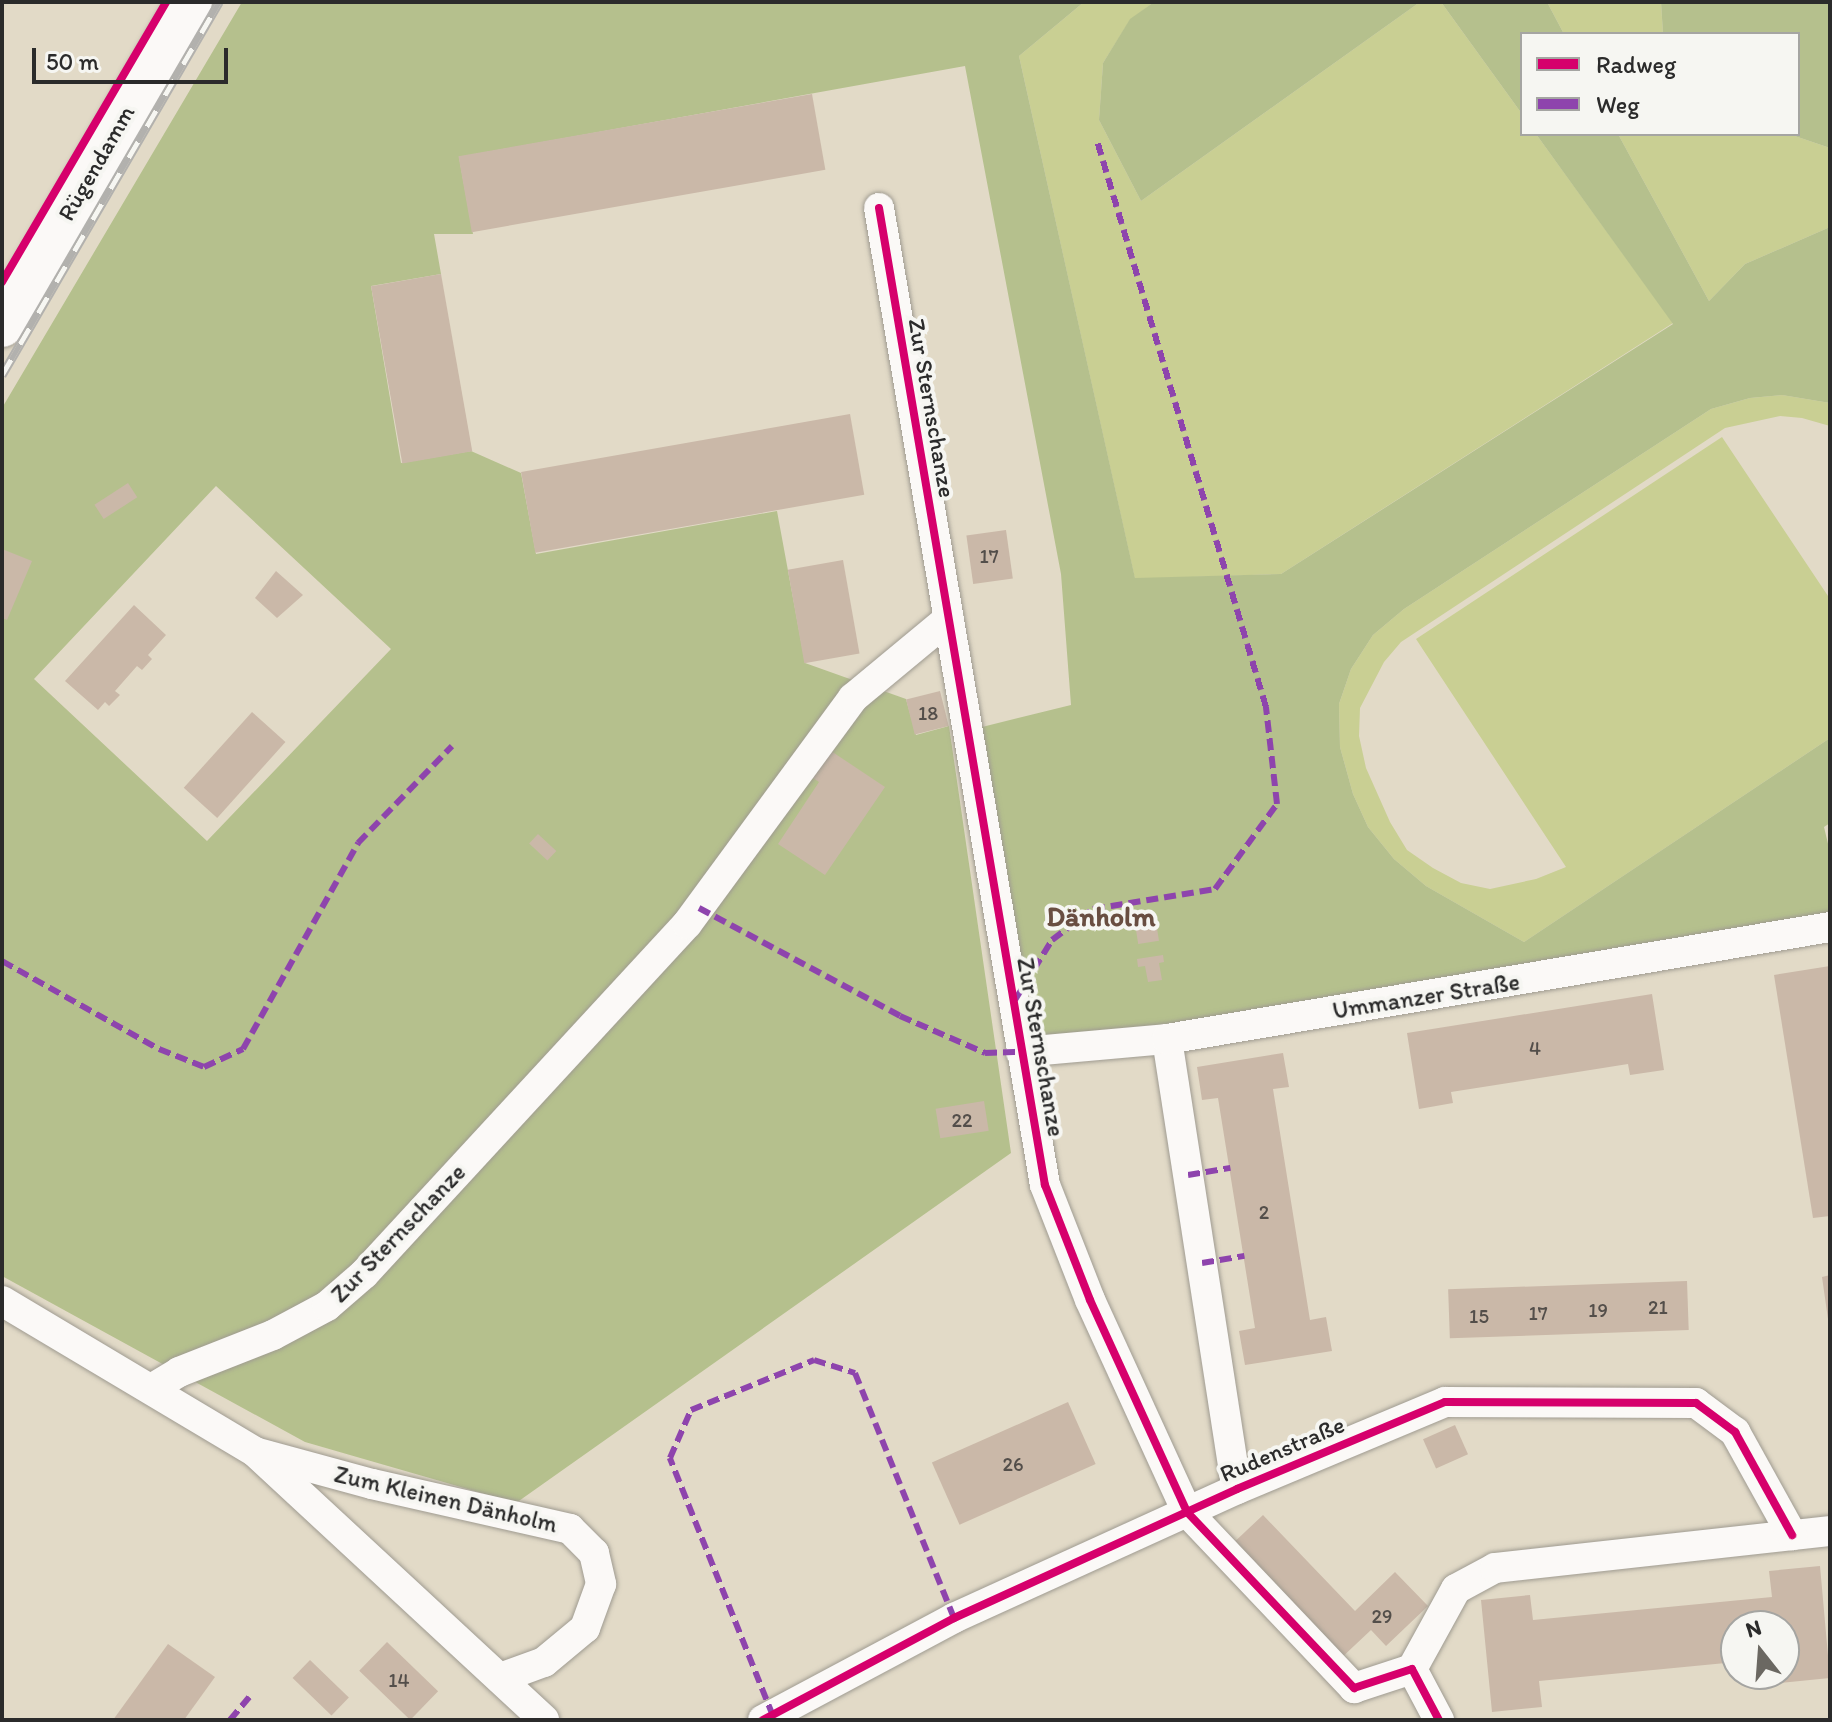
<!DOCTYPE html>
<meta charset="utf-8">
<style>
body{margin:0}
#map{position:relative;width:1832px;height:1722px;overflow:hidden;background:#e2dac7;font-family:Itim,sans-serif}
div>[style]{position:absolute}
.green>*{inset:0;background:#c9cf93}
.forest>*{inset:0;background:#b5c08d}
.building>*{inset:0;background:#cab8a8;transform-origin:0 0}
.roads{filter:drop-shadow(0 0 2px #9f9b91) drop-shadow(0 0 2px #9f9b91)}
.street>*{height:30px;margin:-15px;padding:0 15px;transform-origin:15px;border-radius:15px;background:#fbf9f7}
.secondary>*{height:44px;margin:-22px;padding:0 22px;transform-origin:22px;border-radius:22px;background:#fbf9f7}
.rail>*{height:9px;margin-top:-4.5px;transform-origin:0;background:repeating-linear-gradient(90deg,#f6f6f2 0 18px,#b2b1ae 0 36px);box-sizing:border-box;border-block:2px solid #b2b1ae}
.quiet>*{height:6px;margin-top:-3px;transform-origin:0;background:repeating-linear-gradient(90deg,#8e44ad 0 12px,transparent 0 18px)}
.cycleway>*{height:8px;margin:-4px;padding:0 4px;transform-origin:4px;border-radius:4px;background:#d6006c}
span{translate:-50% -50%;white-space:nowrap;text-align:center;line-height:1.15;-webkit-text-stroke:8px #f6f6f2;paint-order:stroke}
.number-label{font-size:20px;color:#534e4a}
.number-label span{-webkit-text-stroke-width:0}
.street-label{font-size:24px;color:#2b2b2b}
.quarter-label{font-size:28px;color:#694e41;font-weight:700}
.frame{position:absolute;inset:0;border:4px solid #2b2b2b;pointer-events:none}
.legend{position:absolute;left:1520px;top:32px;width:280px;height:104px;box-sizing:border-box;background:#f6f6f2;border:2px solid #a5a5a2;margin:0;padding:10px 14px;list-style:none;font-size:24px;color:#2b2b2b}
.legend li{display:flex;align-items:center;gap:16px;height:40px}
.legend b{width:40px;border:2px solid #a5a5a2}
.north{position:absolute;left:1720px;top:1610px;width:80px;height:80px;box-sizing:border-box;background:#f6f6f2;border:2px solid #a5a5a2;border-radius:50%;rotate:343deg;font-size:22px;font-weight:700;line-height:32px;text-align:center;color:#2b2b2b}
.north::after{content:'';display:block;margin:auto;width:28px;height:36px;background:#6b6862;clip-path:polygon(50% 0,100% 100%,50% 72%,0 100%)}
.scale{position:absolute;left:32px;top:48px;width:196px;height:36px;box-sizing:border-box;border:4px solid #2b2b2b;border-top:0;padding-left:10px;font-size:24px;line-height:28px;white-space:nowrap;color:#2b2b2b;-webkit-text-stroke:6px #f6f6f2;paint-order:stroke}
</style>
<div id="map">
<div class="green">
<i style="clip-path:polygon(1084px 2px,1154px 2px,1130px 20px,1103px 63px,1099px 120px,1141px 201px,1420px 2px,1441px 2px,1522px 114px,1522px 134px,1536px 134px,1673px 323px,1281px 574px,1135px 579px,1019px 56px)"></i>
<i style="clip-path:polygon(1547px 2px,1661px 2px,1663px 34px,1564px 34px)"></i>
<i style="clip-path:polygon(1618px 134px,1789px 134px,1830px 148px,1830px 227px,1745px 264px,1709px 301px)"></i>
<i style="clip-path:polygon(1782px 395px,1830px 403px,1830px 426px,1802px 418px,1780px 416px,1725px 428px,1401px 642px,1384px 662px,1360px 708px,1359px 736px,1366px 768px,1390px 822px,1407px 850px,1433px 868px,1461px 883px,1490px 889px,1536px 879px,1566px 867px,1416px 639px,1722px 437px,1830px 599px,1830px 738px,1524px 942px,1426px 886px,1394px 859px,1368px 827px,1353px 794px,1340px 747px,1339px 704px,1351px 669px,1373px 635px,1404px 609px,1711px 409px,1750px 398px)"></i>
</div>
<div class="forest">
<i style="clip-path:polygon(evenodd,242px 2px,1084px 2px,1019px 56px,1135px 578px,1281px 574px,1673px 324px,1536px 134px,1618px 134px,1709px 301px,1745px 264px,1830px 227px,1830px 403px,1782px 395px,1750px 398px,1711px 409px,1404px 609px,1373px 635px,1351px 669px,1339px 704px,1340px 747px,1353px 794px,1368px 827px,1394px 859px,1426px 886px,1524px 942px,1830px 738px,1830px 823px,1824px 827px,1830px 852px,1830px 927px,1021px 1052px,966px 731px,1071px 705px,1061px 574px,965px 66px,459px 157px,473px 234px,434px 234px,441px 274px,371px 286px,401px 463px,471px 451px,521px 473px,536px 554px,777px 511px,805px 663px,906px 699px,916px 735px,949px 726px,1011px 1153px,516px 1503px,305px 1442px,2px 1276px,2px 408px,242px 2px,216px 486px,391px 649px,207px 841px,34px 679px,216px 486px)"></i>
<i style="clip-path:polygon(1154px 2px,1420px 2px,1141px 201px,1099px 120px,1103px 63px,1130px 19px)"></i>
<i style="clip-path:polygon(1441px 2px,1547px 2px,1564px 34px,1522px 34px,1522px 114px)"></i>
<i style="clip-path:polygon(1661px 2px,1830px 2px,1830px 148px,1789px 134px,1798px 134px,1798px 34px,1663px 34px)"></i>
</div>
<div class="building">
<i style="left:812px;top:94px;width:77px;height:359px;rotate:80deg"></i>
<i style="left:441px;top:274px;width:180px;height:71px;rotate:80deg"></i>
<i style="left:850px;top:414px;width:82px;height:334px;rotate:80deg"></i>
<i style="left:128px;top:483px;width:17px;height:40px;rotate:57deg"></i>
<i style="left:1006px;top:530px;width:49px;height:40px;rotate:82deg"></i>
<i style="clip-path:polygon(2px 549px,32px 561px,7px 620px,2px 618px)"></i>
<i style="left:843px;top:560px;width:95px;height:56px;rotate:80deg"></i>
<i style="clip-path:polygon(276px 571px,303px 595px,277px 618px,255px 598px)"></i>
<i style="clip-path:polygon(134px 605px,166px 635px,148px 655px,152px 659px,142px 670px,137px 666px,115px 691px,120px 695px,109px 706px,105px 702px,98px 710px,65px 681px)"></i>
<i style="left:940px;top:691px;width:36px;height:35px;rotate:76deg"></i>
<i style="left:252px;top:712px;width:45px;height:102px;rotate:42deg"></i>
<i style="clip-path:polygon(825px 747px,885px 787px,825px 875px,778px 844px,819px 782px,807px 774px)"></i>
<i style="left:538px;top:834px;width:25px;height:13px;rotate:43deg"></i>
<i style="left:1156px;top:922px;width:19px;height:21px;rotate:81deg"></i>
<i style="clip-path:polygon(1163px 955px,1164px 962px,1159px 963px,1162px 980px,1148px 982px,1145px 966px,1138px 967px,1137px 959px)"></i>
<i style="clip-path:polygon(1830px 966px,1830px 1216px,1813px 1218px,1774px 975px)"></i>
<i style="clip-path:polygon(1652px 994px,1664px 1070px,1630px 1075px,1628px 1064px,1451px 1092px,1453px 1103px,1419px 1109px,1407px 1033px)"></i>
<i style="clip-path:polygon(1283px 1053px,1289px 1087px,1273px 1089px,1310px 1320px,1326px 1317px,1332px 1351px,1245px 1365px,1239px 1331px,1255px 1328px,1218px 1098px,1202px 1100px,1197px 1067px)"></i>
<i style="left:984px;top:1101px;width:30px;height:49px;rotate:81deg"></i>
<i style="clip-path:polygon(1830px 1275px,1830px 1319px,1828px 1319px,1822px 1277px)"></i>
<i style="left:1687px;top:1281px;width:49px;height:239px;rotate:88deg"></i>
<i style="left:1068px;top:1402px;width:68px;height:149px;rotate:66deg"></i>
<i style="left:1455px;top:1425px;width:32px;height:35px;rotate:66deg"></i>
<i style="clip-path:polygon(1263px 1515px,1355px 1611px,1395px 1572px,1428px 1606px,1386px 1646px,1371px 1630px,1338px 1661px,1229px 1547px)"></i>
<i style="clip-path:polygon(1820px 1566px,1830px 1678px,1780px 1683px,1779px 1674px,1784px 1674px,1784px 1626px,1736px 1626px,1736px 1662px,1539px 1681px,1542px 1707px,1492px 1712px,1481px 1600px,1530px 1595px,1533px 1620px,1772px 1597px,1769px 1571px)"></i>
<i style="left:387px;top:1642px;width:71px;height:40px;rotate:44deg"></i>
<i style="clip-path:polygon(168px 1644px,215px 1677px,184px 1720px,113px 1720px)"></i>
<i style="left:310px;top:1660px;width:54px;height:25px;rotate:44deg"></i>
</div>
<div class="roads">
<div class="street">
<i style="left:879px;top:208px;width:991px;rotate:80.36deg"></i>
<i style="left:1045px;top:1185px;width:123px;rotate:68.6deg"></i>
<i style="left:1090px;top:1300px;width:233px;rotate:65.4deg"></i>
<i style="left:1187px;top:1512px;width:243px;rotate:46.5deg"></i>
<i style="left:1354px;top:1688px;width:61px;rotate:-18.1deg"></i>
<i style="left:1412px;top:1669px;width:58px;rotate:62.1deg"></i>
<i style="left:1167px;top:1039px;width:455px;rotate:81.2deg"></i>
<i style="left:1021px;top:1052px;width:147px;rotate:-5.1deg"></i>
<i style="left:1167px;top:1039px;width:672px;rotate:-9.59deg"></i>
<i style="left:2px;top:1301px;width:295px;rotate:30.8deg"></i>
<i style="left:255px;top:1452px;width:394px;rotate:42.8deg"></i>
<i style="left:151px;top:1389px;width:33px;rotate:-31deg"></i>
<i style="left:179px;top:1372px;width:101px;rotate:-21.5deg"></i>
<i style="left:273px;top:1335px;width:61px;rotate:-28.2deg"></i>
<i style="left:327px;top:1306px;width:49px;rotate:-40.9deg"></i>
<i style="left:364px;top:1274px;width:476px;rotate:-47.3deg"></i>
<i style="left:687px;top:924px;width:280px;rotate:-53.7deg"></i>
<i style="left:853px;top:698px;width:124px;rotate:-39.7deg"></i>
<i style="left:258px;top:1453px;width:118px;rotate:15.2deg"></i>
<i style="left:372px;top:1484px;width:203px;rotate:12.8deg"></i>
<i style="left:570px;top:1529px;width:34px;rotate:45deg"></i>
<i style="left:594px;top:1553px;width:32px;rotate:77deg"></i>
<i style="left:601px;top:1584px;width:47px;rotate:110deg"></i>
<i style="left:585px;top:1628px;width:53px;rotate:140.3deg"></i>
<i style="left:544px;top:1662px;width:47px;rotate:160deg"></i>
<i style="left:1412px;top:1669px;width:91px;rotate:-61.2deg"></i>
<i style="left:1456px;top:1589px;width:44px;rotate:-28.3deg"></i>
<i style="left:1495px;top:1568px;width:337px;rotate:-6.3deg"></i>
<i style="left:763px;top:1720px;width:217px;rotate:-28.1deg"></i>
<i style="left:954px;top:1618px;width:311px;rotate:-24.5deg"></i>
<i style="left:1237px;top:1489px;width:225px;rotate:-22.7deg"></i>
<i style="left:1445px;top:1402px;width:251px;rotate:0.2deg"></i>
<i style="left:1696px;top:1403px;width:49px;rotate:36.6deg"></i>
<i style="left:1735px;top:1432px;width:118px;rotate:61deg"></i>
</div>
<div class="secondary">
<i style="left:2px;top:325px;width:374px;rotate:-59.8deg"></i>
</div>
</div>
<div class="rail">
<i style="left:2px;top:375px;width:432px;rotate:-59.8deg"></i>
</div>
<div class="quiet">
<i style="left:699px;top:908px;width:228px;rotate:28.2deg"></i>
<i style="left:900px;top:1016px;width:93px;rotate:23.5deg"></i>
<i style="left:985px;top:1053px;width:36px;rotate:-2deg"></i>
<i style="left:2px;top:961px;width:180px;rotate:29.3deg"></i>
<i style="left:159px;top:1049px;width:48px;rotate:21.8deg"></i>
<i style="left:204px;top:1067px;width:43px;rotate:-24.8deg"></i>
<i style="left:243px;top:1049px;width:236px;rotate:-60.8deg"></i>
<i style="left:358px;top:843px;width:135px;rotate:-45.9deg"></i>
<i style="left:1015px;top:1000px;width:70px;rotate:-58.3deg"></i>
<i style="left:1052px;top:940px;width:51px;rotate:-37.1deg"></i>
<i style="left:1093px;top:909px;width:124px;rotate:-9.3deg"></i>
<i style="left:1215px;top:889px;width:105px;rotate:-53.9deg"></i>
<i style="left:1277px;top:804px;width:98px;rotate:-96.5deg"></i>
<i style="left:1266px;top:707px;width:588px;rotate:-106.62deg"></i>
<i style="left:1188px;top:1175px;width:43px;rotate:-9.5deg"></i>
<i style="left:1202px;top:1263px;width:43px;rotate:-9.5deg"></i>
<i style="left:773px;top:1716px;width:278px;rotate:-111.8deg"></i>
<i style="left:670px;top:1458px;width:52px;rotate:-66.4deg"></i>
<i style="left:691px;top:1410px;width:133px;rotate:-22.1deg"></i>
<i style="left:814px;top:1360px;width:43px;rotate:17.6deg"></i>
<i style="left:855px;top:1373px;width:264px;rotate:68deg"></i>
<i style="left:230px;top:1720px;width:30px;rotate:-50deg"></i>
</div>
<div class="cycleway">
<i style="left:879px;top:208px;width:991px;rotate:80.36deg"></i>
<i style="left:1045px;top:1185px;width:123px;rotate:68.6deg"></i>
<i style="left:1090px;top:1300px;width:233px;rotate:65.4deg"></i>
<i style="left:1187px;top:1512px;width:243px;rotate:46.5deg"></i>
<i style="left:1354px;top:1688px;width:61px;rotate:-18.1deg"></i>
<i style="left:1412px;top:1669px;width:58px;rotate:62.1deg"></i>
<i style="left:2px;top:282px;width:324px;rotate:-59.6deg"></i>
<i style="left:763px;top:1720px;width:217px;rotate:-28.1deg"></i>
<i style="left:954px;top:1618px;width:311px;rotate:-24.5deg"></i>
<i style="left:1237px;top:1489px;width:225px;rotate:-22.7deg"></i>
<i style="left:1445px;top:1402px;width:251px;rotate:0.2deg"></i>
<i style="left:1696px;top:1403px;width:49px;rotate:36.6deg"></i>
<i style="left:1735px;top:1432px;width:118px;rotate:61deg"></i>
</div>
<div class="number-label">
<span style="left:989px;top:556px">17</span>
<span style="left:928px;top:713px">18</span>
<span style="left:1535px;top:1048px">4</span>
<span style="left:962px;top:1120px">22</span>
<span style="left:1264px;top:1212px">2</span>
<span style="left:1658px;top:1307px">21</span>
<span style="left:1598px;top:1310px">19</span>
<span style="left:1538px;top:1313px">17</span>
<span style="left:1479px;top:1316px">15</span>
<span style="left:1013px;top:1464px">26</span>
<span style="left:1382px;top:1616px">29</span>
<span style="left:399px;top:1680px">14</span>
</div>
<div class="street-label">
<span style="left:96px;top:163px;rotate:-60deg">Rügendamm</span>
<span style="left:932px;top:408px;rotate:80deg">Zur Sternschanze</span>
<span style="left:1426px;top:996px;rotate:-9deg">Ummanzer Straße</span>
<span style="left:1041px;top:1047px;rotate:80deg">Zur Sternschanze</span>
<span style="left:398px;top:1233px;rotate:-46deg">Zur Sternschanze</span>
<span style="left:1282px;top:1449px;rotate:-23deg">Rudenstraße</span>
<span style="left:446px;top:1499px;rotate:13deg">Zum Kleinen Dänholm</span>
</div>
<div class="quarter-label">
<span style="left:1101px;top:916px">Dänholm</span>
</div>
<div class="frame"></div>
<ul class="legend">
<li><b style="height:10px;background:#d6006c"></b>Radweg</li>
<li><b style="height:10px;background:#8e44ad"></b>Weg</li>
</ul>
<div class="north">N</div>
<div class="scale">50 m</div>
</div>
